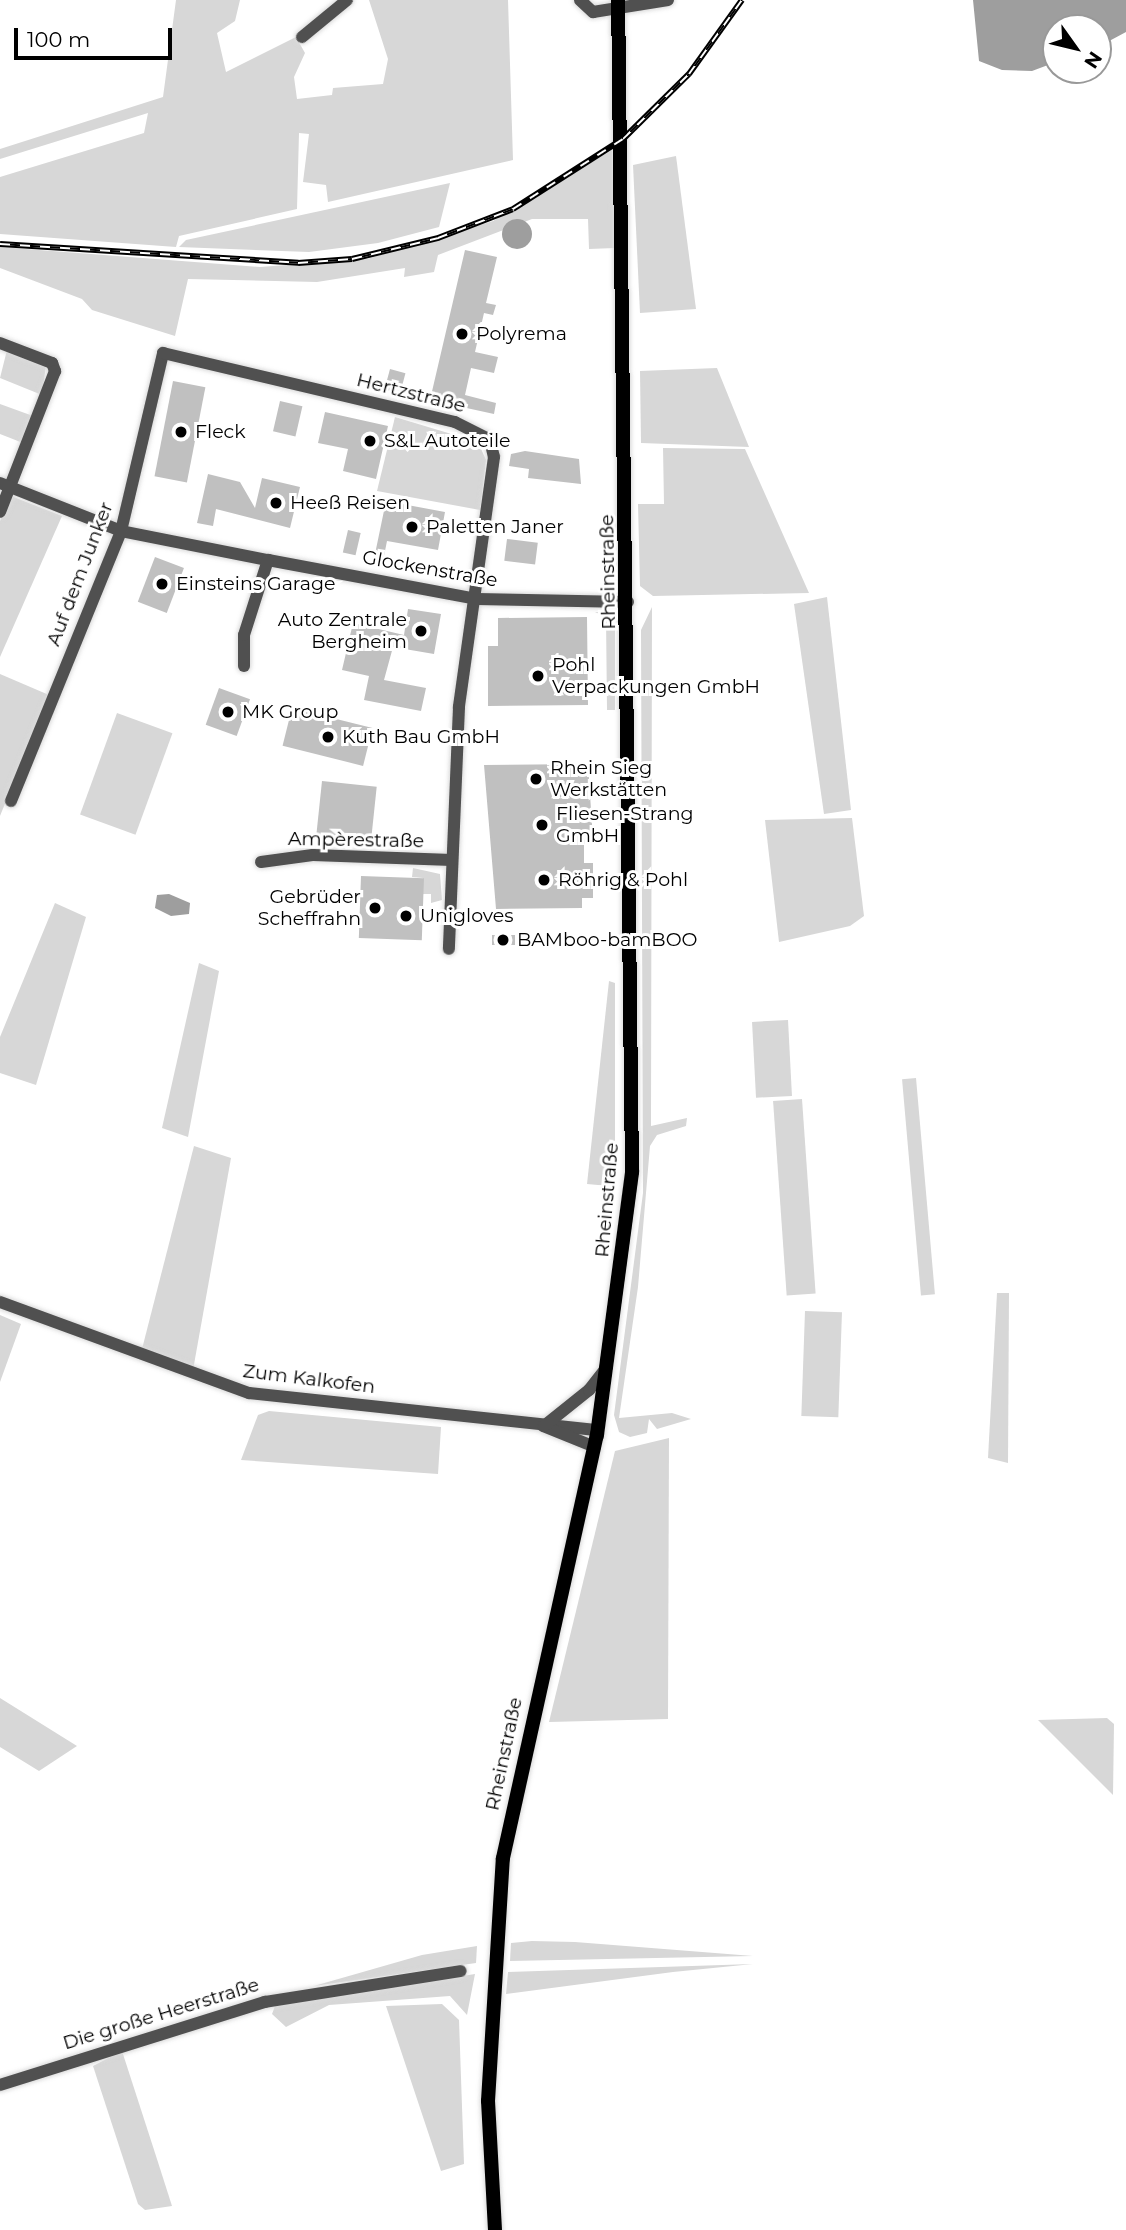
<!DOCTYPE html>
<meta charset="utf-8">
<style>
body{margin:0}
#map{position:relative;width:1126px;height:2230px;overflow:hidden;background:#fff;font-family:Montserrat,sans-serif}
div>[style]{position:absolute}
.green>*{inset:0;background:#d7d7d7;transform-origin:0 0}
.water>*{inset:0;background:#9e9e9e}
.round{border-radius:50%}
.building>*{inset:0;background:#c0c0c0;transform-origin:0 0}
.roads{filter:drop-shadow(0 0 2px #dbdbdb) drop-shadow(0 0 2px #dbdbdb)}
.minor>*{height:12px;margin:-6px;padding:0 6px;transform-origin:6px;border-radius:6px;background:#505050}
.major>*{height:14px;margin:-7px;padding:0 7px;transform-origin:7px;border-radius:7px;background:#000}
.rail>*{height:6px;margin-top:-3px;transform-origin:0;background:repeating-linear-gradient(90deg,#fff 0 10px,#000 0 20px);box-sizing:border-box;border-block:2px solid #000}
.dots>*{width:19px;height:19px;translate:-50% -50%;box-sizing:border-box;border:4px solid #fff;border-radius:50%}
span{translate:-50% -50%;white-space:nowrap;text-align:center;line-height:1.15;-webkit-text-stroke:6px #fff;paint-order:stroke}
.poi-label{font-size:19px;color:#000}
.left{translate:0 -50%;text-align:left}
.right{translate:-100% -50%;text-align:right}
.street-label{font-size:19px;color:#000}
.north{position:absolute;left:1042px;top:14px;width:70px;height:70px;box-sizing:border-box;background:#fff;border:2px solid #999;border-radius:50%;rotate:124deg;font-size:19px;font-weight:700;line-height:28px;text-align:center;color:#000}
.north::after{content:'';display:block;margin:auto;width:24px;height:32px;background:#000;clip-path:polygon(50% 0,100% 100%,50% 72%,0 100%)}
.scale{position:absolute;left:14px;top:28px;width:158px;height:32px;box-sizing:border-box;border:4px solid #000;border-top:0;padding-left:9px;font-size:21px;line-height:24px;white-space:nowrap;color:#000;-webkit-text-stroke:5px #fff;paint-order:stroke}
</style>
<div id="map">
<div class="green">
<i style="clip-path:polygon(176px 0,240px 0,235px 21px,217px 33px,226px 72px,296px 37px,305px 53px,294px 77px,297px 99px,332px 95px,333px 88px,383px 84px,388px 59px,369px 0,508px 0,513px 160px,328px 202px,326px 185px,303px 182px,309px 134px,299px 133px,297px 209px,179px 236px,176px 247px,0 234px,0 177px,144px 133px,148px 113px,0 159px,0 149px,163px 97px)"></i>
<i style="clip-path:polygon(612px 150px,615px 248px,589px 249px,588px 219px,532px 219px,438px 255px,434px 272px,404px 277px,405px 268px,317px 282px,188px 279px,175px 336px,92px 310px,82px 299px,0 268px,0 247px,260px 267px,367px 259px,493px 221px)"></i>
<i style="clip-path:polygon(676px 156px,696px 309px,640px 313px,633px 165px)"></i>
<i style="clip-path:polygon(450px 183px,439px 227px,378px 243px,309px 252px,179px 247px,186px 240px)"></i>
<i style="clip-path:polygon(7px 350px,46px 365px,42px 395px,0 378px)"></i>
<i style="clip-path:polygon(717px 368px,749px 447px,641px 443px,640px 371px)"></i>
<i style="clip-path:polygon(0 404px,33px 416px,23px 443px,0 434px)"></i>
<i style="clip-path:polygon(395px 417px,478px 442px,486px 460px,480px 510px,377px 491px)"></i>
<i style="clip-path:polygon(663px 448px,745px 449px,809px 593px,653px 596px,640px 586px,638px 504px,664px 504px)"></i>
<i style="clip-path:polygon(11px 496px,62px 516px,0 657px,0 521px)"></i>
<i style="clip-path:polygon(827px 597px,851px 810px,824px 814px,794px 604px)"></i>
<i style="clip-path:polygon(652px 607px,651px 1126px,687px 1118px,686px 1126px,657px 1135px,650px 1146px,638px 1287px,619px 1418px,672px 1413px,691px 1419px,657px 1429px,649px 1419px,647px 1433px,630px 1437px,619px 1432px,614px 1415px,643px 1193px,641px 630px)"></i>
<i style="clip-path:polygon(595px 612px,608px 612px,615px 628px,615px 710px,607px 710px,606px 617px)"></i>
<i style="clip-path:polygon(0 674px,49px 695px,0 816px)"></i>
<i style="left:117px;top:713px;width:59px;height:108px;rotate:20deg"></i>
<i style="clip-path:polygon(852px 818px,864px 916px,850px 926px,779px 942px,765px 820px)"></i>
<i style="clip-path:polygon(413px 868px,440px 874px,442px 900px,431px 903px,431px 894px,423px 894px,423px 878px,412px 877px)"></i>
<i style="clip-path:polygon(55px 903px,86px 917px,36px 1085px,0 1073px,0 1037px)"></i>
<i style="clip-path:polygon(199px 963px,219px 971px,188px 1137px,162px 1128px)"></i>
<i style="clip-path:polygon(609px 981px,615px 983px,615px 1169px,609px 1186px,587px 1184px)"></i>
<i style="left:788px;top:1020px;width:76px;height:36px;rotate:87deg"></i>
<i style="left:916px;top:1078px;width:217px;height:14px;rotate:85deg"></i>
<i style="left:802px;top:1099px;width:195px;height:29px;rotate:86deg"></i>
<i style="clip-path:polygon(194px 1146px,231px 1158px,193px 1370px,142px 1349px)"></i>
<i style="clip-path:polygon(997px 1293px,1009px 1293px,1008px 1463px,988px 1458px)"></i>
<i style="left:805px;top:1311px;width:37px;height:105px;rotate:2deg"></i>
<i style="clip-path:polygon(0 1315px,21px 1324px,0 1382px)"></i>
<i style="clip-path:polygon(269px 1411px,441px 1427px,438px 1474px,241px 1460px,258px 1415px)"></i>
<i style="clip-path:polygon(669px 1438px,668px 1719px,549px 1722px,615px 1451px)"></i>
<i style="clip-path:polygon(0 1698px,77px 1746px,39px 1771px,0 1747px)"></i>
<i style="clip-path:polygon(1107px 1718px,1114px 1724px,1113px 1795px,1038px 1720px)"></i>
<i style="clip-path:polygon(532px 1941px,575px 1942px,753px 1956px,510px 1961px,511px 1943px)"></i>
<i style="clip-path:polygon(477px 1946px,476px 1963px,314px 1986px,422px 1955px)"></i>
<i style="clip-path:polygon(753px 1964px,673px 1972px,506px 1994px,508px 1972px)"></i>
<i style="clip-path:polygon(475px 1974px,467px 2015px,450px 1996px,329px 2005px,286px 2027px,272px 2014px,275px 2006px)"></i>
<i style="clip-path:polygon(442px 2004px,459px 2020px,464px 2164px,441px 2171px,386px 2006px)"></i>
<i style="clip-path:polygon(122px 2051px,156px 2156px,172px 2206px,145px 2210px,138px 2204px,93px 2066px)"></i>
</div>
<div class="water">
<i style="clip-path:polygon(973px 0,1126px 0,1126px 32px,1098px 47px,1098px 28px,1056px 28px,1056px 62px,1032px 71px,1002px 70px,979px 61px)"></i>
<i class="round" style="left:502px;top:219px;width:30px;height:30px"></i>
<i style="clip-path:polygon(169px 894px,190px 903px,189px 914px,171px 916px,155px 908px,157px 895px)"></i>
</div>
<div class="building">
<i style="clip-path:polygon(465px 250px,497px 257px,486px 303px,496px 305px,493px 315px,484px 313px,475px 352px,498px 357px,494px 373px,471px 368px,465px 395px,496px 403px,494px 414px,430px 400px)"></i>
<i style="left:390px;top:369px;width:16px;height:21px;rotate:15deg"></i>
<i style="left:173px;top:381px;width:33px;height:97px;rotate:11deg"></i>
<i style="left:280px;top:401px;width:23px;height:31px;rotate:13deg"></i>
<i style="clip-path:polygon(325px 412px,388px 426px,376px 479px,343px 471px,348px 449px,318px 443px)"></i>
<i style="clip-path:polygon(525px 451px,579px 459px,581px 484px,528px 478px,529px 469px,509px 466px,511px 454px)"></i>
<i style="clip-path:polygon(208px 474px,240px 482px,255px 508px,262px 478px,300px 487px,290px 528px,216px 509px,213px 526px,197px 523px)"></i>
<i style="clip-path:polygon(386px 501px,445px 512px,438px 550px,387px 541px,384px 556px,375px 554px)"></i>
<i style="left:348px;top:530px;width:13px;height:23px;rotate:13deg"></i>
<i style="left:507px;top:539px;width:31px;height:22px;rotate:7deg"></i>
<i style="left:155px;top:557px;width:31px;height:48px;rotate:21deg"></i>
<i style="clip-path:polygon(408px 609px,441px 614px,434px 654px,393px 647px,384px 680px,426px 688px,421px 711px,364px 700px,369px 676px,342px 670px,353px 623px,404px 635px)"></i>
<i style="clip-path:polygon(587px 617px,588px 705px,488px 706px,488px 646px,498px 646px,498px 618px)"></i>
<i style="left:219px;top:688px;width:33px;height:39px;rotate:20deg"></i>
<i style="left:292px;top:708px;width:83px;height:39px;rotate:14deg"></i>
<i style="clip-path:polygon(588px 764px,593px 840px,584px 844px,584px 863px,593px 863px,593px 898px,582px 898px,582px 908px,496px 909px,484px 765px)"></i>
<i style="left:322px;top:781px;width:55px;height:56px;rotate:6deg"></i>
<i style="left:361px;top:876px;width:63px;height:62px;rotate:2deg"></i>
<i style="left:492px;top:935px;width:23px;height:10px"></i>
</div>
<div class="roads">
<div class="minor">
<i style="left:580px;top:0;width:18px;rotate:43deg"></i>
<i style="left:593px;top:12px;width:76px;rotate:-9.1deg"></i>
<i style="left:302px;top:37px;width:58px;rotate:-39.4deg"></i>
<i style="left:0;top:343px;width:56px;rotate:21deg"></i>
<i style="left:52px;top:363px;width:9px;rotate:69deg"></i>
<i style="left:55px;top:371px;width:151px;rotate:111.3deg"></i>
<i style="left:0;top:483px;width:130px;rotate:21.6deg"></i>
<i style="left:121px;top:531px;width:150px;rotate:11.2deg"></i>
<i style="left:268px;top:560px;width:213px;rotate:10.6deg"></i>
<i style="left:477px;top:599px;width:151px;rotate:1.1deg"></i>
<i style="left:244px;top:666px;width:31px;rotate:-90deg"></i>
<i style="left:244px;top:635px;width:79px;rotate:-72.3deg"></i>
<i style="left:11px;top:801px;width:292px;rotate:-67.8deg"></i>
<i style="left:121px;top:531px;width:183px;rotate:-76.7deg"></i>
<i style="left:163px;top:353px;width:300px;rotate:13.3deg"></i>
<i style="left:455px;top:422px;width:39px;rotate:27deg"></i>
<i style="left:490px;top:440px;width:17px;rotate:77deg"></i>
<i style="left:494px;top:457px;width:252px;rotate:98deg"></i>
<i style="left:459px;top:707px;width:242px;rotate:92.4deg"></i>
<i style="left:261px;top:862px;width:52px;rotate:-7.7deg"></i>
<i style="left:313px;top:855px;width:139px;rotate:2.1deg"></i>
<i style="left:0;top:1302px;width:265px;rotate:20.1deg"></i>
<i style="left:249px;top:1393px;width:351px;rotate:6.1deg"></i>
<i style="left:543px;top:1426px;width:56px;rotate:22deg"></i>
<i style="left:544px;top:1426px;width:58px;rotate:-38.7deg"></i>
<i style="left:589px;top:1390px;width:29px;rotate:-52deg"></i>
<i style="left:0;top:2085px;width:278px;rotate:-17.4deg"></i>
<i style="left:265px;top:2002px;width:198px;rotate:-9deg"></i>
</div>
<div class="major">
<i style="left:495px;top:2230px;width:129px;rotate:-93.1deg"></i>
<i style="left:488px;top:2101px;width:243px;rotate:-86.5deg"></i>
<i style="left:503px;top:1858px;width:433px;rotate:-77.5deg"></i>
<i style="left:597px;top:1435px;width:265px;rotate:-82.4deg"></i>
<i style="left:632px;top:1172px;width:1172px;rotate:-90.68deg"></i>
</div>
</div>
<div class="rail">
<i style="left:0;top:244px;width:299px;rotate:3.6deg"></i>
<i style="left:298px;top:263px;width:54px;rotate:-4.2deg"></i>
<i style="left:352px;top:259px;width:89px;rotate:-13.7deg"></i>
<i style="left:438px;top:238px;width:80px;rotate:-21.1deg"></i>
<i style="left:513px;top:209px;width:130px;rotate:-32.5deg"></i>
<i style="left:623px;top:139px;width:93px;rotate:-44.6deg"></i>
<i style="left:689px;top:74px;width:91px;rotate:-54.4deg"></i>
</div>
<div class="dots">
<i style="left:462px;top:334px;background:#000"></i>
<i style="left:181px;top:432px;background:#000"></i>
<i style="left:370px;top:441px;background:#000"></i>
<i style="left:276px;top:503px;background:#000"></i>
<i style="left:412px;top:527px;background:#000"></i>
<i style="left:162px;top:584px;background:#000"></i>
<i style="left:421px;top:631px;background:#000"></i>
<i style="left:538px;top:676px;background:#000"></i>
<i style="left:228px;top:712px;background:#000"></i>
<i style="left:328px;top:737px;background:#000"></i>
<i style="left:536px;top:779px;background:#000"></i>
<i style="left:542px;top:825px;background:#000"></i>
<i style="left:544px;top:880px;background:#000"></i>
<i style="left:375px;top:908px;background:#000"></i>
<i style="left:406px;top:916px;background:#000"></i>
<i style="left:503px;top:940px;background:#000"></i>
</div>
<div class="poi-label">
<span class="left" style="left:476px;top:334px">Polyrema</span>
<span class="left" style="left:195px;top:432px">Fleck</span>
<span class="left" style="left:384px;top:441px">S&amp;L Autoteile</span>
<span class="left" style="left:290px;top:503px">Heeß Reisen</span>
<span class="left" style="left:426px;top:527px">Paletten Janer</span>
<span class="left" style="left:176px;top:584px">Einsteins Garage</span>
<span class="right" style="left:407px;top:631px">Auto Zentrale<br>Bergheim</span>
<span class="left" style="left:552px;top:676px">Pohl<br>Verpackungen GmbH</span>
<span class="left" style="left:242px;top:712px">MK Group</span>
<span class="left" style="left:342px;top:737px">Kuth Bau GmbH</span>
<span class="left" style="left:550px;top:779px">Rhein Sieg<br>Werkstätten</span>
<span class="left" style="left:556px;top:825px">Fliesen-Strang<br>GmbH</span>
<span class="left" style="left:558px;top:880px">Röhrig &amp; Pohl</span>
<span class="right" style="left:361px;top:908px">Gebrüder<br>Scheffrahn</span>
<span class="left" style="left:420px;top:916px">Unigloves</span>
<span class="left" style="left:517px;top:940px">BAMboo-bamBOO</span>
</div>
<div class="street-label">
<span style="left:411px;top:393px;rotate:14deg">Hertzstraße</span>
<span style="left:430px;top:569px;rotate:10deg">Glockenstraße</span>
<span style="left:608px;top:572px;rotate:-91deg">Rheinstraße</span>
<span style="left:80px;top:574px;rotate:-69deg">Auf dem Junker</span>
<span style="left:356px;top:840px;rotate:1deg">Ampèrestraße</span>
<span style="left:607px;top:1200px;rotate:-85deg">Rheinstraße</span>
<span style="left:309px;top:1379px;rotate:7deg">Zum Kalkofen</span>
<span style="left:504px;top:1754px;rotate:-78deg">Rheinstraße</span>
<span style="left:161px;top:2014px;rotate:-17deg">Die große Heerstraße</span>
</div>
<div class="north">N</div>
<div class="scale">100 m</div>
</div>
